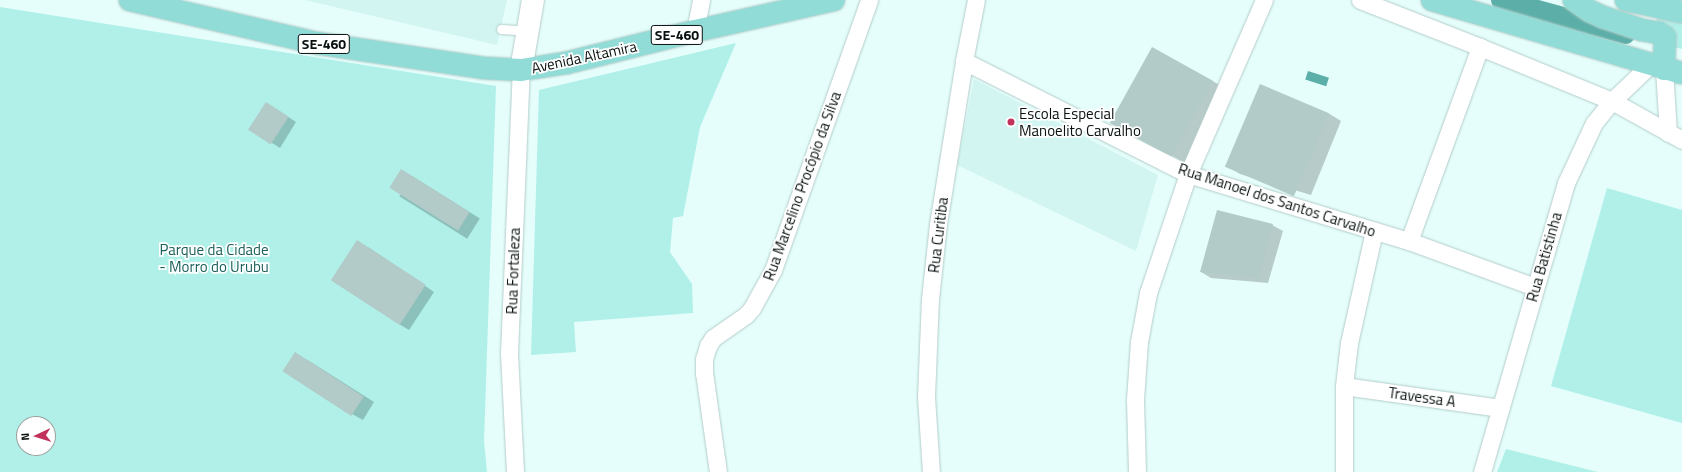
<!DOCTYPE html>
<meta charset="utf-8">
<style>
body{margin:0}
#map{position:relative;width:1682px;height:472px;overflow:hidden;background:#e5fefc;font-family:"Titillium Web",sans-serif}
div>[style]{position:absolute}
.built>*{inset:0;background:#d2f5f1}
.green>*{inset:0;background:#b0f0e9}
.water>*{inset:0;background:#5bafa8;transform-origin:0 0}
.shadow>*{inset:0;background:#0003;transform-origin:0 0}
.canal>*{height:20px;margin:-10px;padding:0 10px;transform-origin:10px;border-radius:10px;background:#5bafa8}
.building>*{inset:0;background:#b2cac8;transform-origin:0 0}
.roads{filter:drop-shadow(0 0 1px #b3ccc9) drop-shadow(0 0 1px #b3ccc9)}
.service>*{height:9px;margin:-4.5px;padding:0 4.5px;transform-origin:4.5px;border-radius:4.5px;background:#fff}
.minor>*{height:17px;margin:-8.5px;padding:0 8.5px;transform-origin:8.5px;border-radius:8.5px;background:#fff}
.secondary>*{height:22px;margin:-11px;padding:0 11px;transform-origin:11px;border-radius:11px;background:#fff}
.primary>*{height:22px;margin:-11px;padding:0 11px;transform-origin:11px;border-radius:11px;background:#92dcd7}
.dots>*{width:11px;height:11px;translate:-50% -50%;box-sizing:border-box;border:2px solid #fff;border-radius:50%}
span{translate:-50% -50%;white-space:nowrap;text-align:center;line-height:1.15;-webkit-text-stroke:3.5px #fff;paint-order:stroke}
.shield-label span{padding:1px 3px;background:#fff;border:1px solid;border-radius:3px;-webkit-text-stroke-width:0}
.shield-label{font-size:14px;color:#081110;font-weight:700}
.street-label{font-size:15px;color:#081110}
.poi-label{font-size:15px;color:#081110}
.left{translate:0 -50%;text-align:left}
.park-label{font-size:15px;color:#1a5f5b}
.north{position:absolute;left:16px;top:416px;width:40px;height:40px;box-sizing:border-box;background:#fff;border:1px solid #9ca09f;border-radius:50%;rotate:266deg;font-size:11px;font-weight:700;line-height:16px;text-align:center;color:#081110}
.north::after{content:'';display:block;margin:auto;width:14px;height:18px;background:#c2335c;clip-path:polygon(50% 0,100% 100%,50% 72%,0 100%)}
</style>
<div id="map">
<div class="built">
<i style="clip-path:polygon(305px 0,507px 0,497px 45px)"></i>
<i style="clip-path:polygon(974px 79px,1158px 175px,1136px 251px,957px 165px)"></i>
</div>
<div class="green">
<i style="clip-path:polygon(evenodd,0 7px,496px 86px,484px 441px,487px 472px,0 472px,0 7px,24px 424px,48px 424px,48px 448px,24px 448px,24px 424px)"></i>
<i style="clip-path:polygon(1658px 16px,1682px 21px,1682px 49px,1649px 41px)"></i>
<i style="clip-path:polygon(736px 43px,700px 127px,683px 216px,673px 218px,670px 252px,692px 284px,693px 313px,574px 322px,576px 352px,531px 355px,539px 90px)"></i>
<i style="clip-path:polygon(1607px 188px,1682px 210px,1682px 423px,1551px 386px)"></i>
<i style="clip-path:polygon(1506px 449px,1598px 472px,1497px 472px)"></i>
</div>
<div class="water">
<i style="left:1308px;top:71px;width:22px;height:9px;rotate:18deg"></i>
</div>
<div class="shadow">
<i style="left:1153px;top:48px;width:84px;height:85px;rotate:29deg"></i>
<i style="clip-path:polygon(273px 107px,296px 122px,280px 148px,250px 129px)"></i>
<i style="clip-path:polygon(1328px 113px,1341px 121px,1311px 195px,1240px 174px,1227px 166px)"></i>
<i style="left:412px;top:176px;width:80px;height:24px;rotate:32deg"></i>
<i style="clip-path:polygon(1272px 225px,1283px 231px,1268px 283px,1211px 278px,1201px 272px)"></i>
<i style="clip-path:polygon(368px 247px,434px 292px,409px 330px,399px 324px)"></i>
<i style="clip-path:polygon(306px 359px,374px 402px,363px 420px,352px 414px)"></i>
</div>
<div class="canal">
<i style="left:1501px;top:0;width:129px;rotate:15.3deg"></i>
</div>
<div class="building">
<i style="left:1152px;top:47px;width:70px;height:87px;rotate:29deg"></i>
<i style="left:1260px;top:84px;width:75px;height:90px;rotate:23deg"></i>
<i style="left:266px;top:102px;width:27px;height:33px;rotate:33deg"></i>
<i style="left:401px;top:169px;width:81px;height:22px;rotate:32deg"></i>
<i style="clip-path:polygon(1217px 210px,1273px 224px,1258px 278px,1200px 272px)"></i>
<i style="left:357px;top:240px;width:82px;height:48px;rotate:33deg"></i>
<i style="left:295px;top:352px;width:82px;height:23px;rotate:33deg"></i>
</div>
<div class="roads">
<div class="service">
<i style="left:501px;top:29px;width:26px;rotate:4deg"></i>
</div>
<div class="minor">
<i style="left:1360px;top:0;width:129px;rotate:21.4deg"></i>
<i style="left:1480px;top:47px;width:143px;rotate:22.2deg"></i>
<i style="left:1612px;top:101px;width:80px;rotate:29.1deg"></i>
<i style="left:695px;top:31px;width:32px;rotate:-79deg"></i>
<i style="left:964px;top:61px;width:251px;rotate:26.8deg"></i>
<i style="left:1188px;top:174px;width:231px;rotate:16.9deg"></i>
<i style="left:1409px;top:241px;width:134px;rotate:20.1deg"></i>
<i style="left:1664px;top:69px;width:64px;rotate:86.4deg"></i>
<i style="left:1409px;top:241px;width:207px;rotate:-69.9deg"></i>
<i style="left:1344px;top:386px;width:158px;rotate:8deg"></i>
<i style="left:515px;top:472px;width:119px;rotate:-92.9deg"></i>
<i style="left:509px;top:353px;width:283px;rotate:-87.6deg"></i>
<i style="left:718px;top:472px;width:100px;rotate:-98deg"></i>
<i style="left:704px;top:373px;width:14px;rotate:-90deg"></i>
<i style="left:704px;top:359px;width:14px;rotate:-73deg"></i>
<i style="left:708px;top:346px;width:9px;rotate:-58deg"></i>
<i style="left:713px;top:338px;width:40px;rotate:-34.9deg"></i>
<i style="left:746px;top:315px;width:9px;rotate:-49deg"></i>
<i style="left:752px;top:308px;width:43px;rotate:-61.1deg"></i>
<i style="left:773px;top:270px;width:287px;rotate:-70.4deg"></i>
<i style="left:931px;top:472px;width:75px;rotate:-93.8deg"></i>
<i style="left:926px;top:397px;width:98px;rotate:-87.7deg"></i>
<i style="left:930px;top:299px;width:75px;rotate:-83.9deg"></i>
<i style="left:938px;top:224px;width:165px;rotate:-80.9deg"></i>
<i style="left:964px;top:61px;width:62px;rotate:-78.9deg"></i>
<i style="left:1137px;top:472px;width:72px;rotate:-91.6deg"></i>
<i style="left:1135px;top:400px;width:58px;rotate:-86.1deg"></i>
<i style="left:1139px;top:342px;width:50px;rotate:-79.6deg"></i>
<i style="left:1148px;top:293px;width:126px;rotate:-71.4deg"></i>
<i style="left:1188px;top:174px;width:190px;rotate:-66.4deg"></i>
<i style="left:1344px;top:472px;width:86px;rotate:-90deg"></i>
<i style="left:1344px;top:386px;width:43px;rotate:-83.4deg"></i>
<i style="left:1349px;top:343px;width:115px;rotate:-77.4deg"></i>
<i style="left:1482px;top:472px;width:301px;rotate:-73.8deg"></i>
<i style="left:1566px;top:183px;width:66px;rotate:-65deg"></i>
<i style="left:1594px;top:123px;width:28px;rotate:-51deg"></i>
<i style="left:1612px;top:101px;width:52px;rotate:-43.5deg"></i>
</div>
<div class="secondary">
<i style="left:521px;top:70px;width:71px;rotate:-80.3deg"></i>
</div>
<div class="primary">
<i style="left:130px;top:0;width:191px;rotate:13deg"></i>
<i style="left:316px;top:43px;width:169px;rotate:8.5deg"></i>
<i style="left:483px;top:68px;width:38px;rotate:3deg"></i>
<i style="left:521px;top:70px;width:46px;rotate:-8.8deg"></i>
<i style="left:566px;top:63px;width:133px;rotate:-13.9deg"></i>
<i style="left:695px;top:31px;width:142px;rotate:-12.6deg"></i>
<i style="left:1432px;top:0;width:260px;rotate:16.3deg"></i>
<i style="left:1574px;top:0;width:19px;rotate:35deg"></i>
<i style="left:1590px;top:11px;width:14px;rotate:25deg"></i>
<i style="left:1603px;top:17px;width:41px;rotate:18.4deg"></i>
<i style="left:1642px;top:30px;width:17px;rotate:10deg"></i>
<i style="left:1659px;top:33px;width:7px;rotate:34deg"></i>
<i style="left:1665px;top:37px;width:32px;rotate:92deg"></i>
<i style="left:1626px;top:0;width:57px;rotate:12.1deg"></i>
</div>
</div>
<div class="dots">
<i style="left:1011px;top:122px;background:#c2335c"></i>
</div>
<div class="shield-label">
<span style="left:677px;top:35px">SE-460</span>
<span style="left:324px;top:44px">SE-460</span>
</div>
<div class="street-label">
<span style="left:584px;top:57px;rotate:-12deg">Avenida Altamira</span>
<span style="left:802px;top:186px;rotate:-70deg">Rua Marcelino Procópio da Silva</span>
<span style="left:1277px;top:200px;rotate:18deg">Rua Manoel dos Santos Carvalho</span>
<span style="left:938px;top:235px;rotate:-83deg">Rua Curitiba</span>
<span style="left:1544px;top:257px;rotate:-74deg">Rua Batistinha</span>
<span style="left:513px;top:271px;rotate:-88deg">Rua Fortaleza</span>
<span style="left:1422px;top:397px;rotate:8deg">Travessa A</span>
</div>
<div class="poi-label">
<span class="left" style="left:1019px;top:122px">Escola Especial<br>Manoelito Carvalho</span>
</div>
<div class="park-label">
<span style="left:214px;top:258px">Parque da Cidade<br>- Morro do Urubu</span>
</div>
<div class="north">N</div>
</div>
